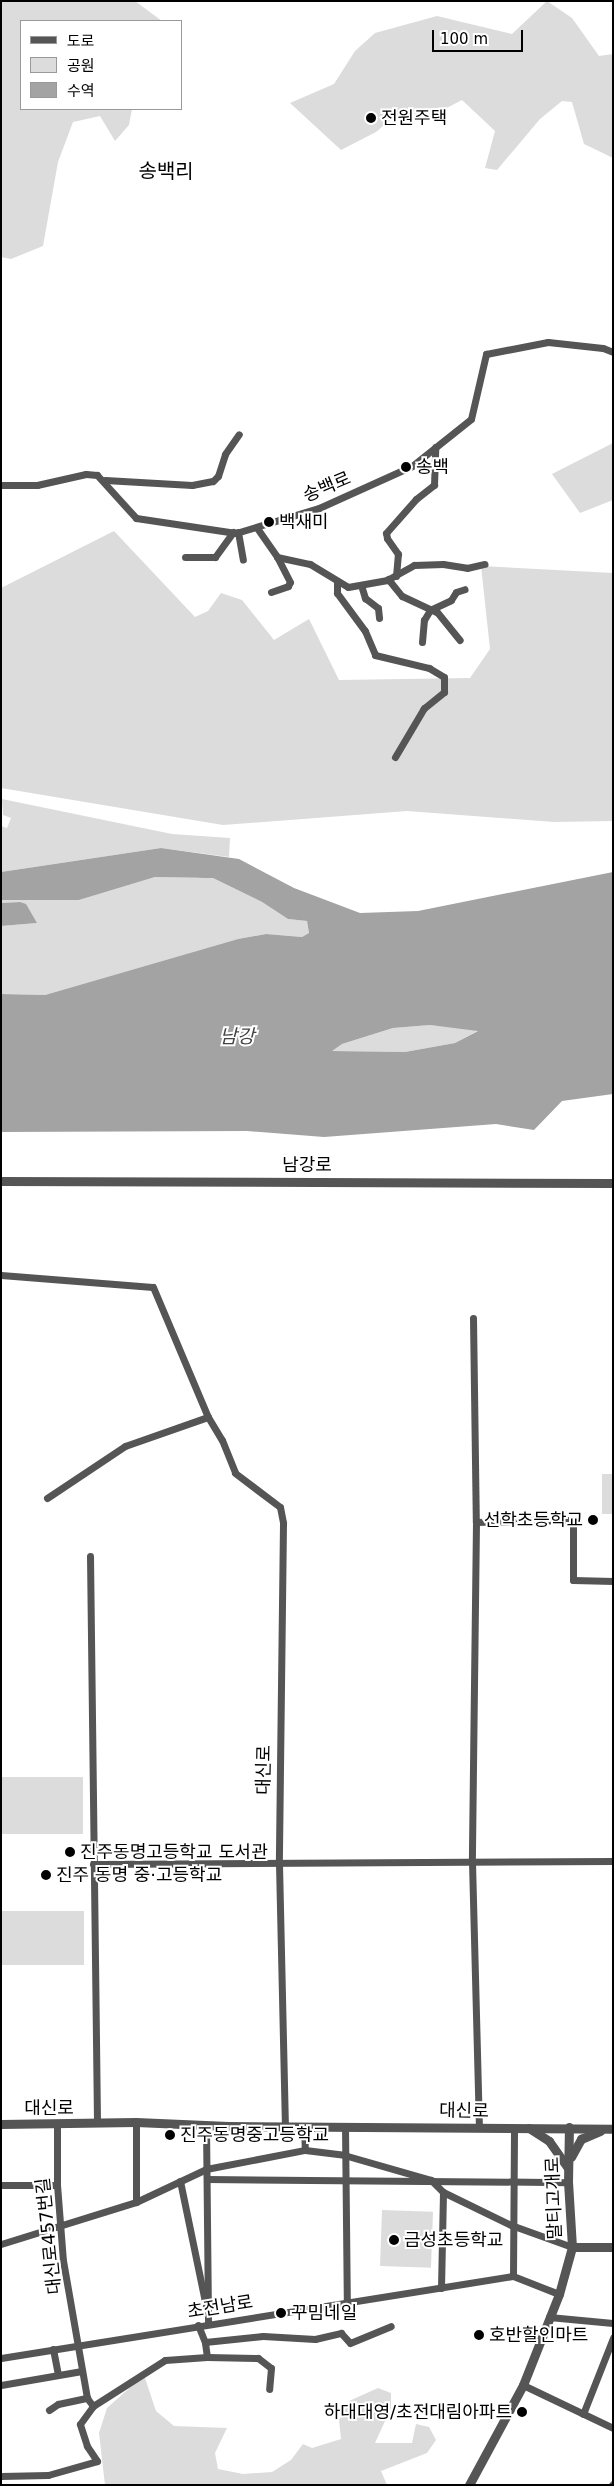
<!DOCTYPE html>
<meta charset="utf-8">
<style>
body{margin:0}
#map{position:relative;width:614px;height:2486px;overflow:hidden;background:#fff;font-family:"DejaVu Sans","Noto Sans KR",sans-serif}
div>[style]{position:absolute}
.green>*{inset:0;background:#dcdcdc;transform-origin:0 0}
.water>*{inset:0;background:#a3a3a3}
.minor>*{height:7px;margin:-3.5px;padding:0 3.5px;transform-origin:3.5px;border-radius:3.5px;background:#555}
.tertiary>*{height:9px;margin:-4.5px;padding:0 4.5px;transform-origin:4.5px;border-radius:4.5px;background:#555}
.dots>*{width:14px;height:14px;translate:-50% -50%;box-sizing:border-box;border:2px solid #fff;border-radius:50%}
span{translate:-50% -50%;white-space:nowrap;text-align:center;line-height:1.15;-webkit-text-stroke:4px #fff;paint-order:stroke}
.poi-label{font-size:18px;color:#000}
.left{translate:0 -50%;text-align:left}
.right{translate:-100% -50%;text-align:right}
.street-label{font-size:18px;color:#000}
.water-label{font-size:19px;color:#444;font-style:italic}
.quarter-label{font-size:20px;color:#000}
.frame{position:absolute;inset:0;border:2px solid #000;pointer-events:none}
.legend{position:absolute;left:20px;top:20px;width:162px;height:90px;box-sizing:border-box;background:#fff;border:1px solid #999;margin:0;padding:6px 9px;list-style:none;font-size:15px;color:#000}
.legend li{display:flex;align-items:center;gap:10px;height:25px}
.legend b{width:25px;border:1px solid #999}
.scale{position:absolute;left:432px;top:30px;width:91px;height:22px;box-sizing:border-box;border:2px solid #000;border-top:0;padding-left:6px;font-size:15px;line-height:18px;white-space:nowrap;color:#000;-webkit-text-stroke:4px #fff;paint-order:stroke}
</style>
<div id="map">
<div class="green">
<i style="clip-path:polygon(1px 1px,135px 1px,162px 21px,21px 21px,21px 109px,132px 109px,129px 125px,115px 141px,100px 116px,73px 122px,58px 162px,43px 246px,11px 259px,1px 257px)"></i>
<i style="clip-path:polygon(547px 1px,572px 18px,599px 56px,613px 54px,613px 158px,584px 144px,572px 102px,562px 101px,540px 119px,497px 170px,485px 168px,495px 131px,462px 100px,437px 113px,395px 116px,376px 132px,341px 150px,290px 103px,334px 84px,355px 51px,375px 33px,437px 16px,512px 34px)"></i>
<i style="clip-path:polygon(613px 443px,613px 500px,580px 513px,552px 474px)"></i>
<i style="clip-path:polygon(114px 531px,195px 617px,208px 611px,221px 593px,242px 600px,274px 640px,309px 619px,339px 680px,470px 678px,490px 649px,481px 566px,613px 573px,613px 821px,554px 822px,407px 811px,223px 825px,1px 788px,1px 588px)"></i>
<i style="clip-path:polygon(2px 799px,172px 834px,230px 838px,229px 857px,161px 848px,1px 872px,1px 826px,7px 828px,11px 818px,3px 815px)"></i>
<i style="clip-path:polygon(155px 877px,213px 878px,262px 902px,288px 919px,307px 921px,309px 933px,302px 937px,266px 934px,238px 939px,45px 995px,1px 994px,1px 926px,37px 923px,20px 902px,1px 903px,1px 900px,79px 900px)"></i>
<i style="clip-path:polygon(430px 1025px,479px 1030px,455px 1043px,405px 1052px,331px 1051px,342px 1044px,393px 1028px)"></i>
<i style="left:602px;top:1474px;width:11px;height:40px"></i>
<i style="left:1px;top:1777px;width:82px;height:57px"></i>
<i style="left:1px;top:1911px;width:83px;height:54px"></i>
<i style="left:382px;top:2210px;width:51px;height:56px;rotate:2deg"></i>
<i style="clip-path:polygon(144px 2375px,156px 2411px,174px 2426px,227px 2428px,215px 2453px,218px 2469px,243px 2474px,272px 2472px,291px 2460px,303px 2444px,312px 2448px,341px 2439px,339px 2420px,349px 2401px,378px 2388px,391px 2393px,391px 2408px,375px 2443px,412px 2443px,416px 2424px,429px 2427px,436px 2440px,427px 2453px,381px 2471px,387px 2485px,105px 2485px,99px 2433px,107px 2408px)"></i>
</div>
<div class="water">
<i style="clip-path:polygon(evenodd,161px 848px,239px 859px,294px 888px,360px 913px,418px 911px,613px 872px,613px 1094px,562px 1101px,534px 1130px,496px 1124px,324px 1137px,247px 1131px,1px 1132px,1px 994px,45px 995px,238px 939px,266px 934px,302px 937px,309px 933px,307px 921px,288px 919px,262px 902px,213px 878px,155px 877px,79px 900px,1px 900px,1px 872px,161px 848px,430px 1025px,478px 1031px,455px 1043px,405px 1052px,332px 1051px,342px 1044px,393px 1028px,430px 1025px)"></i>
<i style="clip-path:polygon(20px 902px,26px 904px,37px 923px,1px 926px,1px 903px)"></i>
</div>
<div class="minor">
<i style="left:105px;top:480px;width:87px;rotate:3.3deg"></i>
<i style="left:192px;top:485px;width:21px;rotate:-11deg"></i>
<i style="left:213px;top:481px;width:7px;rotate:-45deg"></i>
<i style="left:218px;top:476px;width:23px;rotate:-72deg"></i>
<i style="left:225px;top:454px;width:24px;rotate:-55deg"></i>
<i style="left:1px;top:485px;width:36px"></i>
<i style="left:37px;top:485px;width:50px;rotate:-12.7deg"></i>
<i style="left:86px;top:474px;width:11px;rotate:5deg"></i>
<i style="left:97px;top:475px;width:58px;rotate:47.8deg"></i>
<i style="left:136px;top:518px;width:101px;rotate:8.5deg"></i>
<i style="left:236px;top:533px;width:87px;rotate:-16.8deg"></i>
<i style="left:319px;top:508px;width:102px;rotate:-24.3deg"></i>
<i style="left:412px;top:466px;width:75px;rotate:-38.5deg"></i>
<i style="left:471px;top:419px;width:67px;rotate:-77deg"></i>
<i style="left:486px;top:354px;width:63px;rotate:-11deg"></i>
<i style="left:548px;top:342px;width:55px;rotate:6.2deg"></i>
<i style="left:603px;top:348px;width:11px;rotate:22deg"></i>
<i style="left:257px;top:528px;width:35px;rotate:55deg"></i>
<i style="left:277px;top:557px;width:34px;rotate:12deg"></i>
<i style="left:310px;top:564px;width:44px;rotate:31.2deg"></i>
<i style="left:348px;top:587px;width:40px;rotate:-10deg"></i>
<i style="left:387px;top:580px;width:31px;rotate:-29deg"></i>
<i style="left:414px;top:565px;width:29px;rotate:-2deg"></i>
<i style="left:443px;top:564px;width:24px;rotate:9deg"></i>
<i style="left:467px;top:568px;width:18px;rotate:-13deg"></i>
<i style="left:238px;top:532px;width:28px;rotate:80deg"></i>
<i style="left:185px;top:557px;width:30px"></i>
<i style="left:215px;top:557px;width:31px;rotate:-54deg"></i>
<i style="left:396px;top:576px;width:22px;rotate:-85deg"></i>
<i style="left:398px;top:554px;width:19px;rotate:-125deg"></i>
<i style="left:387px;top:538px;width:5px;rotate:-101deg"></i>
<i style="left:386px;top:533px;width:45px;rotate:-48.6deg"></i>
<i style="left:416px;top:499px;width:23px;rotate:-38deg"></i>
<i style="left:434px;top:485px;width:38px;rotate:-88deg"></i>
<i style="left:388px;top:579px;width:22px;rotate:51deg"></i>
<i style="left:402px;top:596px;width:38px;rotate:25deg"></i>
<i style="left:437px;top:612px;width:36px;rotate:51deg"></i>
<i style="left:337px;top:581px;width:12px;rotate:90deg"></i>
<i style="left:337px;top:593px;width:47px;rotate:53.6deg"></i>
<i style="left:365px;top:631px;width:26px;rotate:67deg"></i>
<i style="left:375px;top:655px;width:56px;rotate:13.5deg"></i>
<i style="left:429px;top:668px;width:17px;rotate:31deg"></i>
<i style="left:444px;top:677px;width:15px;rotate:90deg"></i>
<i style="left:444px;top:692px;width:26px;rotate:141deg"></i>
<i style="left:424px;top:708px;width:57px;rotate:120.6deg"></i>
<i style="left:361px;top:585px;width:14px;rotate:73deg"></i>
<i style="left:365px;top:598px;width:16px;rotate:38deg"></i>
<i style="left:378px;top:608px;width:10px;rotate:84deg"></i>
<i style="left:271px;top:592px;width:18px;rotate:-19deg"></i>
<i style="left:288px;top:586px;width:4px;rotate:-63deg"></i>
<i style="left:290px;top:582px;width:28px;rotate:-117deg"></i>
<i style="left:422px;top:642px;width:22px;rotate:-85deg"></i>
<i style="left:424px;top:620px;width:12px;rotate:-59deg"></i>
<i style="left:430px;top:610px;width:23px;rotate:-25deg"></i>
<i style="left:451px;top:600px;width:9px;rotate:-58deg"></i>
<i style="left:456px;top:592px;width:9px;rotate:-18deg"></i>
<i style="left:1px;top:1275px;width:152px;rotate:4.5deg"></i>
<i style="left:153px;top:1287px;width:141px;rotate:67.1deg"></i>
<i style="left:208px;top:1417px;width:27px;rotate:59deg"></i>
<i style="left:222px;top:1440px;width:35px;rotate:68deg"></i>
<i style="left:235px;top:1473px;width:56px;rotate:37.1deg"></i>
<i style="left:280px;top:1507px;width:16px;rotate:79deg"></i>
<i style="left:283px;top:1523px;width:341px;rotate:90.7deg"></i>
<i style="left:279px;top:1864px;width:261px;rotate:88.7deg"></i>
<i style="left:473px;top:1318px;width:204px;rotate:89.2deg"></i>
<i style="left:476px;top:1522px;width:340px;rotate:90.7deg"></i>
<i style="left:472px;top:1862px;width:265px;rotate:88.5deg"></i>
<i style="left:47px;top:1498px;width:94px;rotate:-33.7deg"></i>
<i style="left:125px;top:1446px;width:88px;rotate:-19.3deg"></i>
<i style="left:476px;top:1522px;width:97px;rotate:-1.2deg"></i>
<i style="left:573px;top:1520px;width:60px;rotate:90deg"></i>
<i style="left:573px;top:1580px;width:40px;rotate:1.4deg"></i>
<i style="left:90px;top:1556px;width:567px;rotate:89.29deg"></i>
<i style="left:93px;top:1864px;width:520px;rotate:-0.33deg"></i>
<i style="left:136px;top:2122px;width:80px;rotate:90deg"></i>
<i style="left:206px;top:2126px;width:198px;rotate:89.4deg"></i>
<i style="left:304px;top:2126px;width:24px;rotate:88deg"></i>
<i style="left:345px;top:2126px;width:177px;rotate:89.4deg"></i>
<i style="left:207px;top:2179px;width:361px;rotate:0.5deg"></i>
<i style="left:180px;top:2181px;width:129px;rotate:78.3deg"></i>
<i style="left:1px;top:2185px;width:56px"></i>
<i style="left:1px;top:2244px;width:141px;rotate:-17.3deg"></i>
<i style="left:136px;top:2202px;width:77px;rotate:-25.2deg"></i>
<i style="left:206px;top:2169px;width:101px;rotate:-10.9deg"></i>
<i style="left:305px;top:2150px;width:39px;rotate:7deg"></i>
<i style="left:344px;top:2155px;width:91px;rotate:16deg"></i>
<i style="left:431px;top:2180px;width:17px;rotate:45deg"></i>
<i style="left:443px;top:2192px;width:76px;rotate:25.9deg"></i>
<i style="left:511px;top:2225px;width:65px;rotate:19.8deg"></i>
<i style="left:513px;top:2276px;width:148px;rotate:-89.6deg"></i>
<i style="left:441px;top:2288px;width:96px;rotate:-88.8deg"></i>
<i style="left:549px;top:2317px;width:64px;rotate:5.4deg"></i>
<i style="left:198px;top:2325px;width:18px;rotate:68deg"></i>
<i style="left:205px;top:2342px;width:58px;rotate:-5.9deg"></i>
<i style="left:263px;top:2336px;width:52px;rotate:3.3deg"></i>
<i style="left:315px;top:2339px;width:27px;rotate:-13deg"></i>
<i style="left:341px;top:2333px;width:13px;rotate:48deg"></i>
<i style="left:350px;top:2343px;width:44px;rotate:-22.5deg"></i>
<i style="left:53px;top:2349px;width:26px;rotate:79deg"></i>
<i style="left:207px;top:2357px;width:51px;rotate:1.1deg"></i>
<i style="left:258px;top:2358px;width:16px;rotate:38deg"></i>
<i style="left:271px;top:2368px;width:21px;rotate:95deg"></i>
<i style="left:1px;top:2358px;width:519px;rotate:-9.1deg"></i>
<i style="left:513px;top:2276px;width:49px;rotate:21.4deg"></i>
<i style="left:1px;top:2385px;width:82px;rotate:-9.8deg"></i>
<i style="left:523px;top:2385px;width:100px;rotate:25.5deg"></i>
<i style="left:93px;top:2406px;width:85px;rotate:-32.6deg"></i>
<i style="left:165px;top:2360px;width:42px;rotate:-4.1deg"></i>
<i style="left:207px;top:2357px;width:15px;rotate:-98deg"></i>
<i style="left:49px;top:2410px;width:11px;rotate:-34deg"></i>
<i style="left:58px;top:2404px;width:30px;rotate:-12deg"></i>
<i style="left:583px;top:2414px;width:82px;rotate:-68.5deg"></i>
<i style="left:1px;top:2476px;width:47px;rotate:-1.2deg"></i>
<i style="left:48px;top:2475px;width:51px;rotate:-15.9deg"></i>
<i style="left:97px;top:2461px;width:18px;rotate:-124deg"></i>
<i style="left:87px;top:2446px;width:23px;rotate:-108deg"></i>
<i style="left:80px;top:2424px;width:22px;rotate:-54deg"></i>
<i style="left:93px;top:2406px;width:10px;rotate:-127deg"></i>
<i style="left:87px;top:2398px;width:139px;rotate:-99.9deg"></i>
<i style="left:63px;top:2261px;width:76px;rotate:-94.5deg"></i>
<i style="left:57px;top:2185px;width:61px;rotate:-90deg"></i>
<i style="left:612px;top:2485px;width:1px;rotate:-45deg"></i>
</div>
<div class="tertiary">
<i style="left:1px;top:1181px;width:612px;rotate:0.19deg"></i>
<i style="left:1px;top:2124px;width:135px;rotate:-0.8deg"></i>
<i style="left:136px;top:2122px;width:92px;rotate:2.5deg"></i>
<i style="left:228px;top:2126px;width:385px;rotate:0.4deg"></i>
<i style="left:529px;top:2128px;width:24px;rotate:33deg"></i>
<i style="left:549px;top:2141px;width:33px;rotate:55deg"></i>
<i style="left:571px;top:2157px;width:21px;rotate:-61deg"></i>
<i style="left:581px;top:2139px;width:21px;rotate:-23deg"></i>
<i style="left:572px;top:2247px;width:41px"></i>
<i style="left:469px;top:2485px;width:114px;rotate:-61.6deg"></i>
<i style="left:523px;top:2385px;width:98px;rotate:-68.4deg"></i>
<i style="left:559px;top:2294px;width:49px;rotate:-74.5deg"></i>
<i style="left:572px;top:2247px;width:65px;rotate:-93.5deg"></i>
<i style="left:568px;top:2182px;width:55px;rotate:-89deg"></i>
</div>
<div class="dots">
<i style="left:371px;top:118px;background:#000"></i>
<i style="left:406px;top:467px;background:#000"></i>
<i style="left:269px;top:522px;background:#000"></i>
<i style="left:593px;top:1520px;background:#000"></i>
<i style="left:70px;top:1852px;background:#000"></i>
<i style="left:46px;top:1875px;background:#000"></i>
<i style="left:170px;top:2135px;background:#000"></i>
<i style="left:394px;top:2240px;background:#000"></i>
<i style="left:281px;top:2313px;background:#000"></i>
<i style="left:479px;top:2335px;background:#000"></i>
<i style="left:522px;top:2412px;background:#000"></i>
</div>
<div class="poi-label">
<span class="left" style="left:381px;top:118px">전원주택</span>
<span class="left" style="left:416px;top:467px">송백</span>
<span class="left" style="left:279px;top:522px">백새미</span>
<span class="right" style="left:583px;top:1520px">선학초등학교</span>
<span class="left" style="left:80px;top:1852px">진주동명고등학교 도서관</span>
<span class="left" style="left:56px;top:1875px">진주 동명 중·고등학교</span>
<span class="left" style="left:180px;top:2135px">진주동명중고등학교</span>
<span class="left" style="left:404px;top:2240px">금성초등학교</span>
<span class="left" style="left:291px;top:2313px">꾸밈네일</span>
<span class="left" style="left:489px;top:2335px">호반할인마트</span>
<span class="right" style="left:512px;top:2412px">하대대영/초전대림아파트</span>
</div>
<div class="street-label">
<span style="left:327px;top:487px;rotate:-23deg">송백로</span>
<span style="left:307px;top:1165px">남강로</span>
<span style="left:264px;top:1770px;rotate:-89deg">대신로</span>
<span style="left:49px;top:2108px">대신로</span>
<span style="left:464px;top:2111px;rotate:1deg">대신로</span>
<span style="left:554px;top:2198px;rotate:-92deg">말티고개로</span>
<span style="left:49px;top:2236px;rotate:-96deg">대신로457번길</span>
<span style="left:220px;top:2307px;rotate:-9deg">초전남로</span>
</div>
<div class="water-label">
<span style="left:237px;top:1037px">남강</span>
</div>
<div class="quarter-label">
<span style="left:166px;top:171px">송백리</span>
</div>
<div class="frame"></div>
<ul class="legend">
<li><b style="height:6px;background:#555"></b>도로</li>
<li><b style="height:14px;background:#dcdcdc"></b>공원</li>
<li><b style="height:14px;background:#a3a3a3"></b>수역</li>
</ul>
<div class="scale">100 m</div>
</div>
